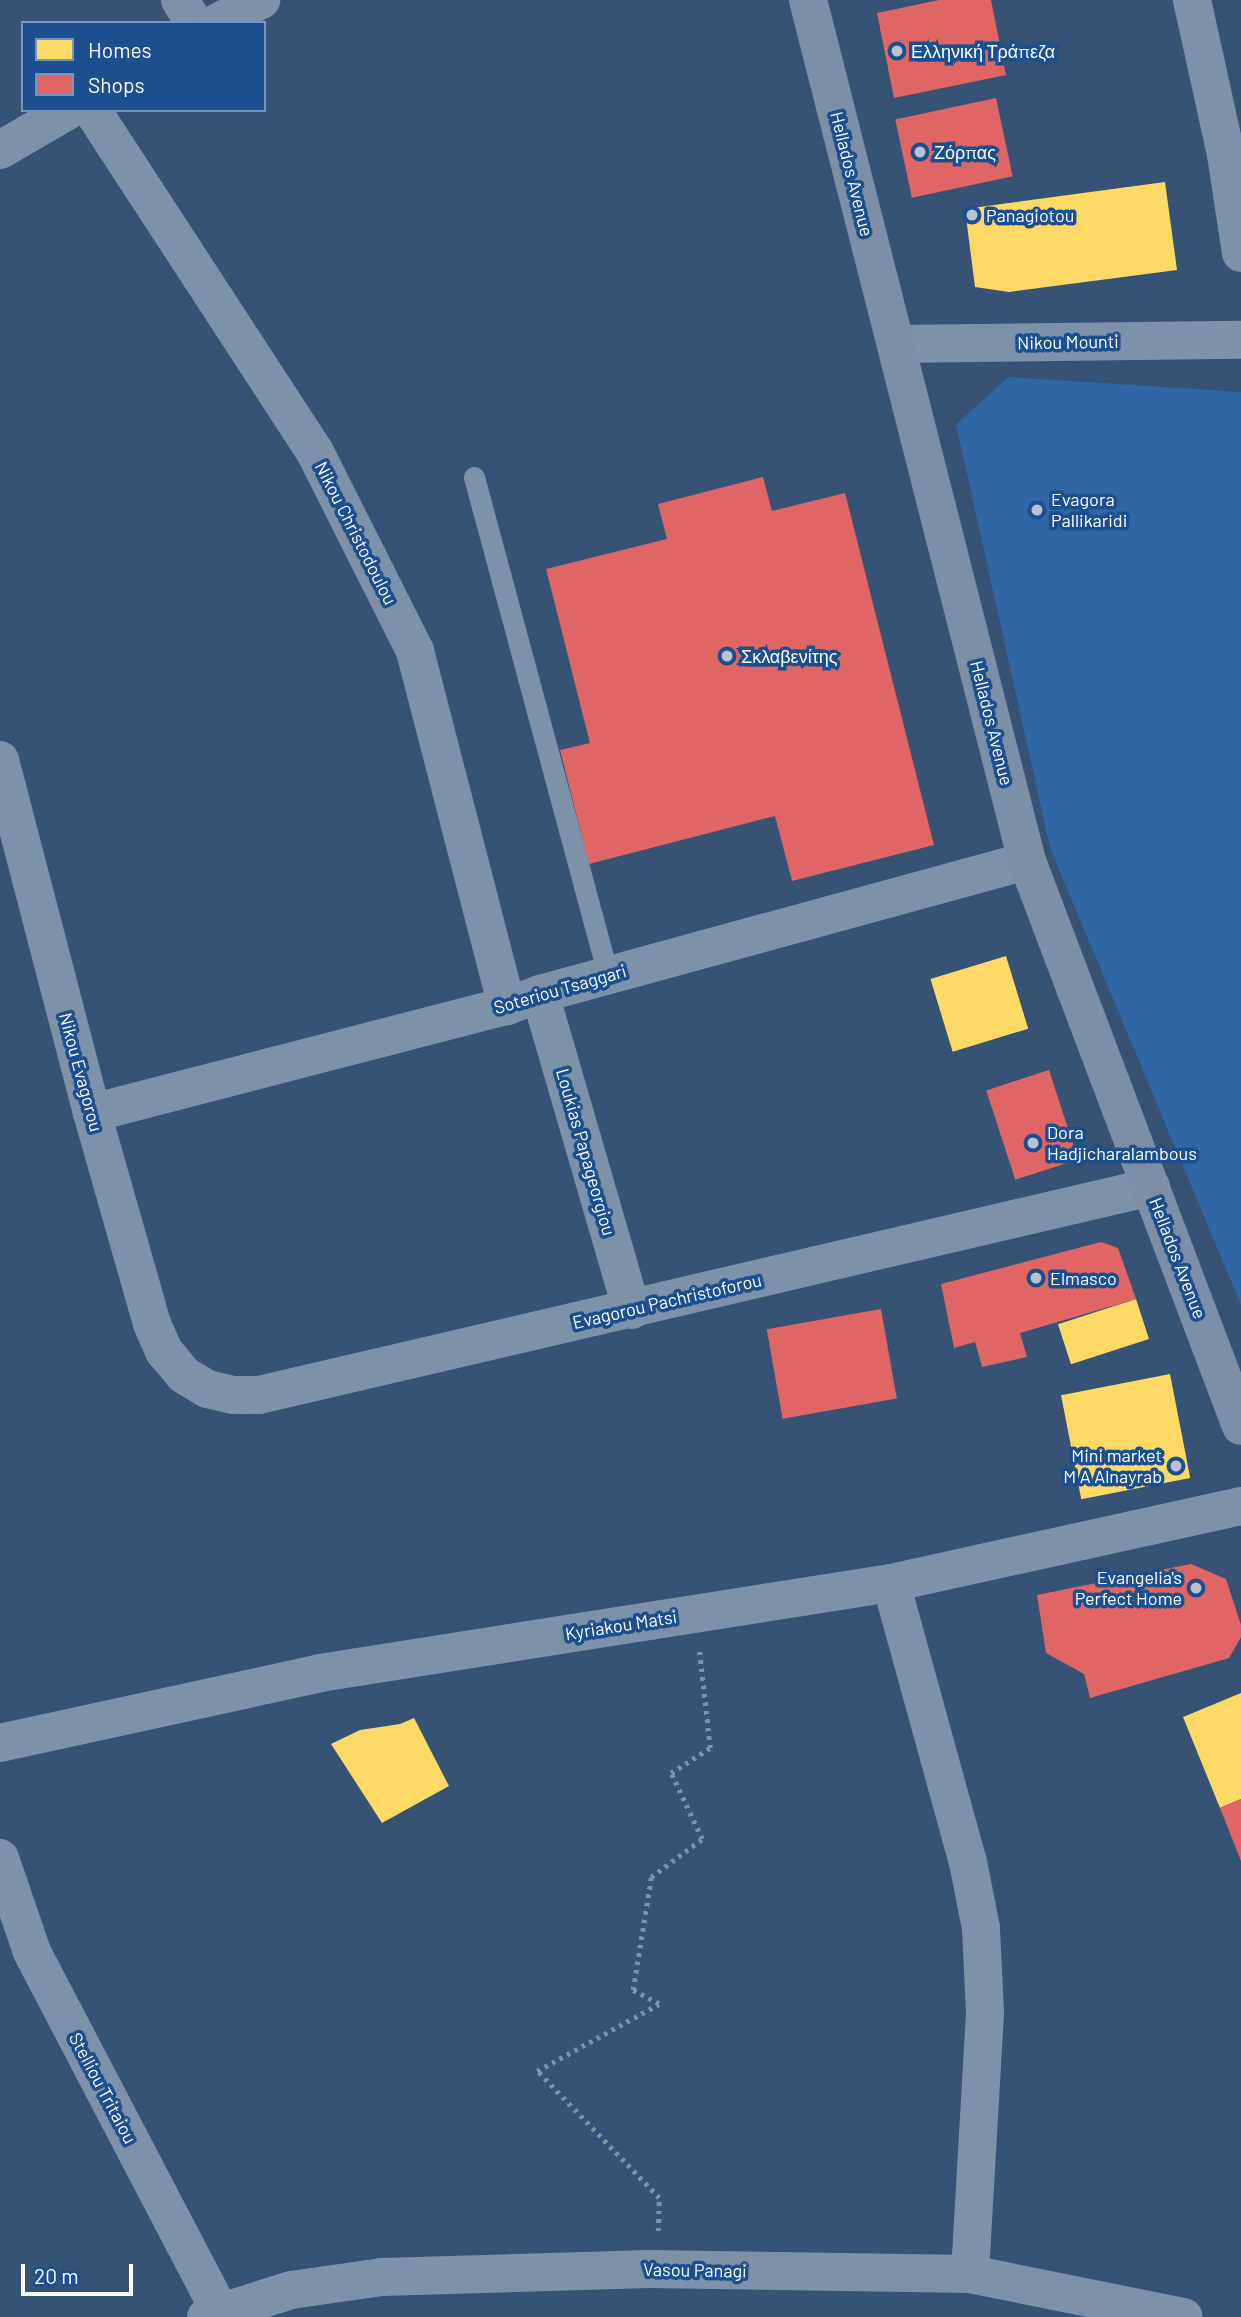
<!DOCTYPE html>
<meta charset="utf-8">
<style>
body{margin:0}
#map{position:relative;width:1241px;height:2317px;overflow:hidden;background:#365274;font-family:Barlow,sans-serif}
div>[style]{position:absolute}
.green>*{inset:0;background:#2f66a5}
.homes>*{inset:0;background:#ffd966;transform-origin:0 0}
.shops>*{inset:0;background:#e06666;transform-origin:0 0}
.path>*{height:4.5px;margin-top:-2.25px;transform-origin:0;background:repeating-linear-gradient(90deg,#7d92a8 0 3.5px,transparent 0 8.5px)}
.lane>*{height:21px;margin:-10.5px;padding:0 10.5px;transform-origin:10.5px;border-radius:10.5px;background:#7d92a8}
.street>*{height:38px;margin:-19px;padding:0 19px;transform-origin:19px;border-radius:19px;background:#7d92a8}
.primary>*{height:38px;margin:-19px;padding:0 19px;transform-origin:19px;border-radius:19px;background:#7d8ea7}
.dots>*{width:19px;height:19px;translate:-50% -50%;box-sizing:border-box;border:4px solid #1b4f8f;border-radius:50%}
span{translate:-50% -50%;white-space:nowrap;text-align:center;line-height:1.15;-webkit-text-stroke:7px #1b4f8f;paint-order:stroke}
.poi-label{font-size:18px;color:#fff}
.left{translate:0 -50%;text-align:left}
.right{translate:-100% -50%;text-align:right}
.street-label{font-size:18px;color:#fff}
.legend{position:absolute;left:21px;top:21px;width:245px;height:91px;box-sizing:border-box;background:#1b4f8f;border:2px solid #7695bc;margin:0;padding:9px 12px;list-style:none;font-size:21px;color:#fff}
.legend li{display:flex;align-items:center;gap:14px;height:35px}
.legend b{width:35px;border:2px solid #7695bc}
.scale{position:absolute;left:21px;top:2264px;width:112px;height:32px;box-sizing:border-box;border:4px solid #fff;border-top:0;padding-left:9px;font-size:21px;line-height:24px;white-space:nowrap;color:#fff;-webkit-text-stroke:5px #1b4f8f;paint-order:stroke}
</style>
<div id="map">
<div class="green">
<i style="clip-path:polygon(1009px 377px,1241px 392px,1241px 1305px,1050px 848px,956px 424px)"></i>
</div>
<div class="homes">
<i style="clip-path:polygon(1165px 182px,1177px 270px,1009px 292px,975px 287px,965px 209px)"></i>
<i style="left:1006px;top:956px;width:76px;height:79px;rotate:73deg"></i>
<i style="left:1136px;top:1299px;width:42px;height:82px;rotate:72deg"></i>
<i style="left:1170px;top:1374px;width:106px;height:111px;rotate:79deg"></i>
<i style="clip-path:polygon(1241px 1693px,1241px 1799px,1220px 1808px,1183px 1717px)"></i>
<i style="clip-path:polygon(414px 1718px,449px 1786px,382px 1823px,331px 1744px,360px 1730px,400px 1724px)"></i>
</div>
<div class="shops">
<i style="clip-path:polygon(939px 0,991px 0,1006px 75px,894px 98px,877px 13px)"></i>
<i style="left:996px;top:98px;width:80px;height:103px;rotate:78deg"></i>
<i style="clip-path:polygon(763px 477px,772px 511px,845px 493px,934px 845px,792px 881px,775px 816px,589px 864px,560px 750px,590px 743px,546px 569px,667px 539px,658px 504px)"></i>
<i style="left:1049px;top:1070px;width:94px;height:66px;rotate:72deg"></i>
<i style="clip-path:polygon(1101px 1242px,1118px 1248px,1136px 1299px,1020px 1333px,1027px 1357px,982px 1367px,975px 1342px,954px 1348px,941px 1284px)"></i>
<i style="left:881px;top:1309px;width:91px;height:116px;rotate:80deg"></i>
<i style="clip-path:polygon(1191px 1564px,1226px 1579px,1241px 1625px,1241px 1637px,1229px 1658px,1090px 1698px,1084px 1674px,1046px 1653px,1037px 1595px)"></i>
<i style="clip-path:polygon(1241px 1799px,1241px 1861px,1220px 1808px)"></i>
</div>
<div class="path">
<i style="left:658px;top:2231px;width:33px;rotate:-88deg"></i>
<i style="left:659px;top:2198px;width:176px;rotate:-133.8deg"></i>
<i style="left:537px;top:2071px;width:139px;rotate:-28.8deg"></i>
<i style="left:659px;top:2004px;width:30px;rotate:-152deg"></i>
<i style="left:633px;top:1990px;width:114px;rotate:-80.9deg"></i>
<i style="left:651px;top:1877px;width:64px;rotate:-36.7deg"></i>
<i style="left:702px;top:1839px;width:73px;rotate:-115.2deg"></i>
<i style="left:671px;top:1773px;width:46px;rotate:-32.7deg"></i>
<i style="left:710px;top:1748px;width:100px;rotate:-96.3deg"></i>
</div>
<div class="lane">
<i style="left:474px;top:477px;width:516px;rotate:74.94deg"></i>
</div>
<div class="street">
<i style="left:180px;top:0;width:27px;rotate:59deg"></i>
<i style="left:1192px;top:0;width:159px;rotate:77.6deg"></i>
<i style="left:1226px;top:155px;width:99px;rotate:81.3deg"></i>
<i style="left:216px;top:23px;width:51px;rotate:-27.1deg"></i>
<i style="left:92px;top:110px;width:408px;rotate:56.9deg"></i>
<i style="left:315px;top:452px;width:223px;rotate:63.3deg"></i>
<i style="left:415px;top:651px;width:367px;rotate:75.5deg"></i>
<i style="left:0;top:150px;width:80px;rotate:-30.1deg"></i>
<i style="left:896px;top:344px;width:345px;rotate:-0.7deg"></i>
<i style="left:0;top:760px;width:365px;rotate:75.4deg"></i>
<i style="left:92px;top:1113px;width:219px;rotate:74.1deg"></i>
<i style="left:152px;top:1324px;width:30px;rotate:66deg"></i>
<i style="left:164px;top:1351px;width:31px;rotate:50deg"></i>
<i style="left:184px;top:1375px;width:27px;rotate:31deg"></i>
<i style="left:207px;top:1389px;width:27px;rotate:13deg"></i>
<i style="left:233px;top:1395px;width:26px"></i>
<i style="left:259px;top:1395px;width:916px;rotate:-13.13deg"></i>
<i style="left:540px;top:994px;width:329px;rotate:73.8deg"></i>
<i style="left:92px;top:1113px;width:429px;rotate:-14.5deg"></i>
<i style="left:507px;top:1006px;width:35px;rotate:-20deg"></i>
<i style="left:540px;top:994px;width:505px;rotate:-15.28deg"></i>
<i style="left:891px;top:1583px;width:289px;rotate:74.6deg"></i>
<i style="left:968px;top:1862px;width:67px;rotate:78.9deg"></i>
<i style="left:981px;top:1928px;width:85px;rotate:87.3deg"></i>
<i style="left:985px;top:2013px;width:261px;rotate:93.3deg"></i>
<i style="left:0;top:1743px;width:328px;rotate:-12.3deg"></i>
<i style="left:320px;top:1673px;width:578px;rotate:-8.96deg"></i>
<i style="left:891px;top:1583px;width:358px;rotate:-12.4deg"></i>
<i style="left:0;top:1858px;width:99px;rotate:71.2deg"></i>
<i style="left:32px;top:1952px;width:405px;rotate:62.4deg"></i>
<i style="left:206px;top:2317px;width:89px;rotate:-17.6deg"></i>
<i style="left:291px;top:2290px;width:92px;rotate:-8.1deg"></i>
<i style="left:382px;top:2277px;width:267px;rotate:-1.7deg"></i>
<i style="left:649px;top:2269px;width:321px;rotate:0.9deg"></i>
<i style="left:970px;top:2274px;width:218px;rotate:11.4deg"></i>
</div>
<div class="primary">
<i style="left:808px;top:0;width:888px;rotate:75.73deg"></i>
<i style="left:1027px;top:861px;width:604px;rotate:69.26deg"></i>
</div>
<div class="dots">
<i style="left:897px;top:51px;background:#b9c2ce"></i>
<i style="left:920px;top:152px;background:#b9c2ce"></i>
<i style="left:972px;top:215px;background:#b9c2ce"></i>
<i style="left:1037px;top:510px;background:#b9c2ce"></i>
<i style="left:727px;top:656px;background:#b9c2ce"></i>
<i style="left:1033px;top:1143px;background:#b9c2ce"></i>
<i style="left:1036px;top:1278px;background:#b9c2ce"></i>
<i style="left:1176px;top:1466px;background:#b9c2ce"></i>
<i style="left:1196px;top:1588px;background:#b9c2ce"></i>
</div>
<div class="poi-label">
<span class="left" style="left:911px;top:51px">Ελληνική Τράπεζα</span>
<span class="left" style="left:934px;top:152px">Ζόρπας</span>
<span class="left" style="left:986px;top:215px">Panagiotou</span>
<span class="left" style="left:1051px;top:510px">Evagora<br>Pallikaridi</span>
<span class="left" style="left:741px;top:656px">Σκλαβενίτης</span>
<span class="left" style="left:1047px;top:1143px">Dora<br>Hadjicharalambous</span>
<span class="left" style="left:1050px;top:1278px">Elmasco</span>
<span class="right" style="left:1162px;top:1466px">Mini market<br>M A Alnayrab</span>
<span class="right" style="left:1182px;top:1588px">Evangelia's<br>Perfect Home</span>
</div>
<div class="street-label">
<span style="left:852px;top:174px;rotate:76deg">Hellados Avenue</span>
<span style="left:1068px;top:342px;rotate:-1deg">Nikou Mounti</span>
<span style="left:356px;top:533px;rotate:63deg">Nikou Christodoulou</span>
<span style="left:992px;top:723px;rotate:76deg">Hellados Avenue</span>
<span style="left:560px;top:989px;rotate:-16deg">Soteriou Tsaggari</span>
<span style="left:81px;top:1072px;rotate:75deg">Nikou Evagorou</span>
<span style="left:586px;top:1152px;rotate:74deg">Loukias Papageorgiou</span>
<span style="left:1178px;top:1258px;rotate:69deg">Hellados Avenue</span>
<span style="left:667px;top:1301px;rotate:-13deg">Evagorou Pachristoforou</span>
<span style="left:621px;top:1625px;rotate:-9deg">Kyriakou Matsi</span>
<span style="left:103px;top:2088px;rotate:62deg">Stelliou Tritaiou</span>
<span style="left:695px;top:2270px;rotate:1deg">Vasou Panagi</span>
</div>
<ul class="legend">
<li><b style="height:19px;background:#ffd966"></b>Homes</li>
<li><b style="height:19px;background:#e06666"></b>Shops</li>
</ul>
<div class="scale">20 m</div>
</div>
